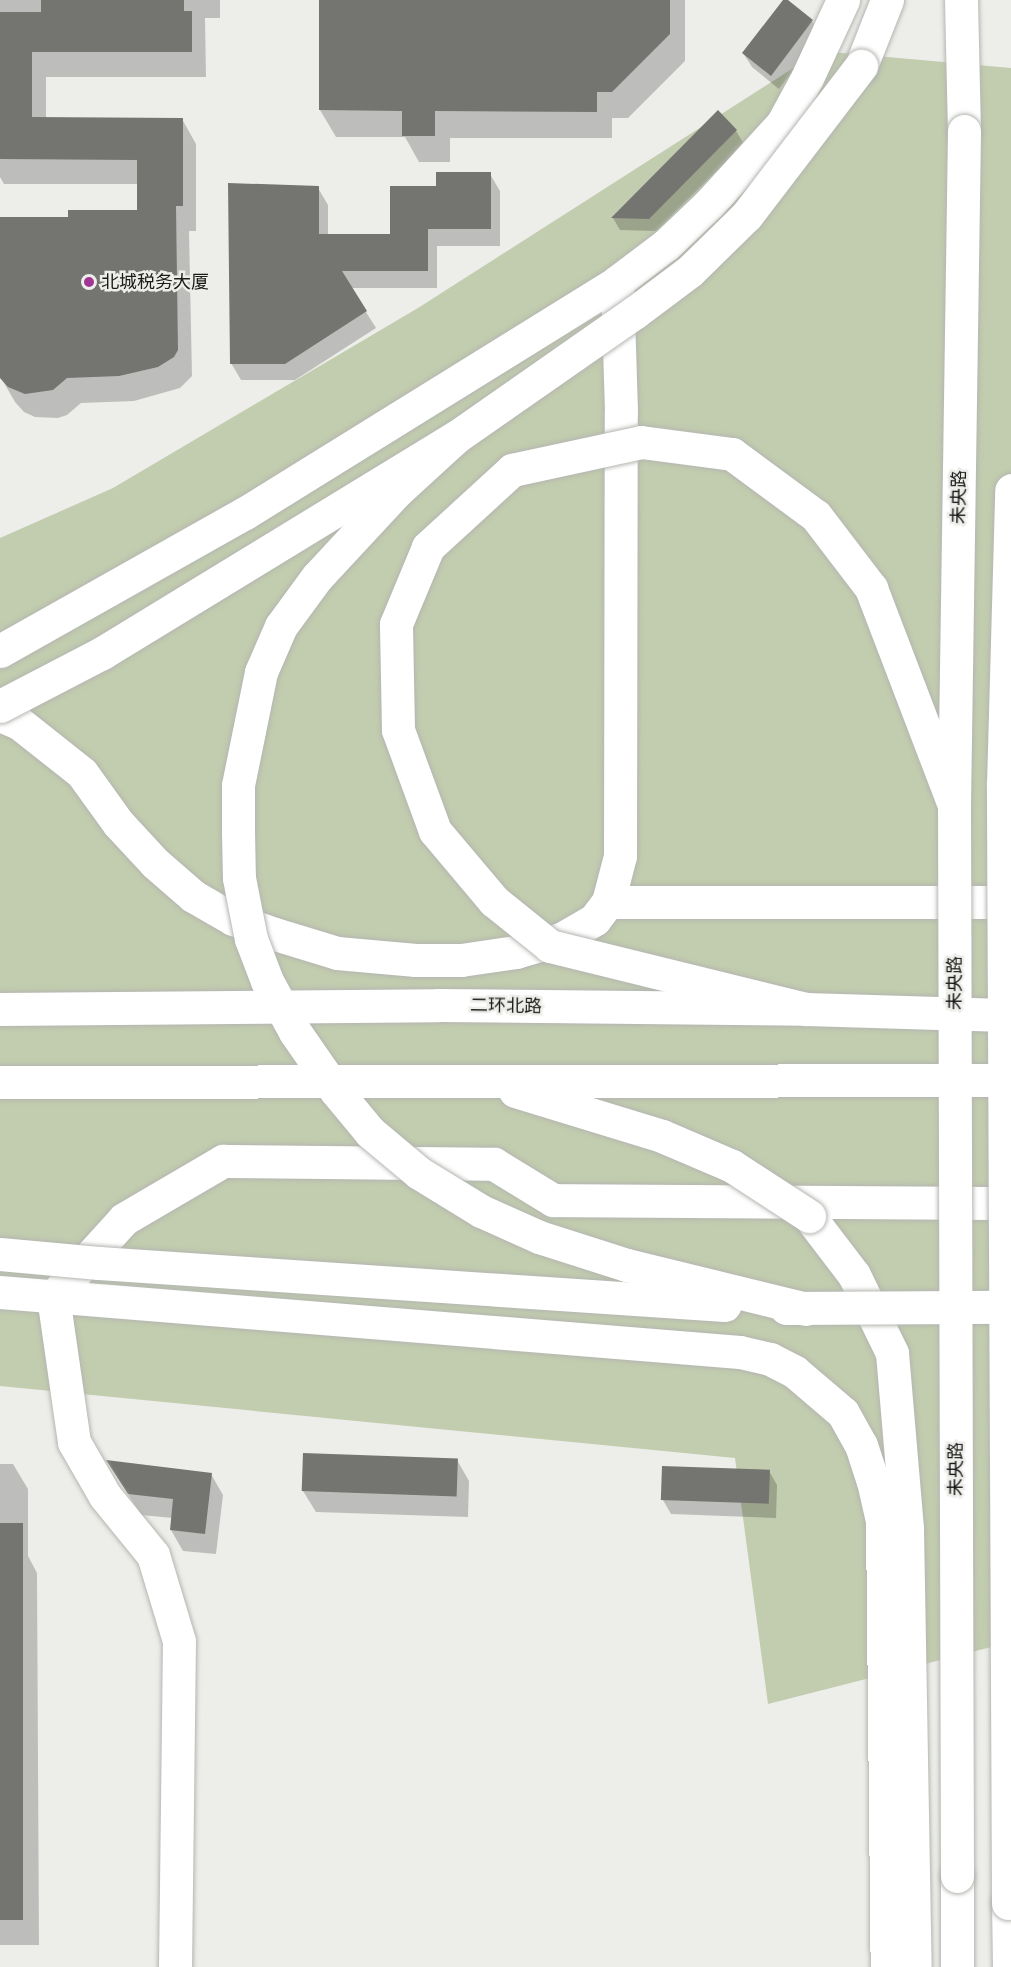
<!DOCTYPE html>
<meta charset="utf-8">
<style>
body{margin:0}
#map{position:relative;width:1011px;height:1967px;overflow:hidden;background:#edeeea;font-family:"Varela Round","Noto Sans SC",sans-serif}
div>[style]{position:absolute}
.green>*{inset:0;background:#c2ccae}
.shadow>*{inset:0;background:#0003}
.building>*{inset:0;background:#747571;transform-origin:0 0}
.roads{filter:drop-shadow(0 0 2px #b4b6b1) drop-shadow(0 0 2px #b4b6b1)}
.minor>*{height:33px;margin:-16.5px;padding:0 16.5px;transform-origin:16.5px;border-radius:16.5px;background:#fff}
.tertiary>*{height:33px;margin:-16.5px;padding:0 16.5px;transform-origin:16.5px;border-radius:16.5px;background:#fff}
.secondary>*{height:33px;margin:-16.5px;padding:0 16.5px;transform-origin:16.5px;border-radius:16.5px;background:#fff}
.primary>*{height:33px;margin:-16.5px;padding:0 16.5px;transform-origin:16.5px;border-radius:16.5px;background:#fff}
.trunk>*{height:33px;margin:-16.5px;padding:0 16.5px;transform-origin:16.5px;border-radius:16.5px;background:#fff}
.bridges{filter:drop-shadow(0 0 2px #b4b6b1) drop-shadow(0 0 2px #b4b6b1)}
.primary-bridge>*{height:33px;margin:-16.5px;padding:0 16.5px;transform-origin:16.5px;border-radius:16.5px;background:#fff}
.trunk-bridge>*{height:33px;margin:-16.5px;padding:0 16.5px;transform-origin:16.5px;border-radius:16.5px;background:#fff}
.dots>*{width:16px;height:16px;translate:-50% -50%;box-sizing:border-box;border:3px solid #edeeea;border-radius:50%}
span{translate:-50% -50%;white-space:nowrap;text-align:center;line-height:1.15;-webkit-text-stroke:5px #edeeea;paint-order:stroke}
.poi-label{font-size:18px;color:#1a1a19}
.left{translate:0 -50%;text-align:left}
.street-label{font-size:18px;color:#1a1a19}
</style>
<div id="map">
<div class="green">
<i style="clip-path:polygon(820px 51px,1011px 68px,1011px 1642px,768px 1704px,735px 1458px,0 1386px,0 538px,113px 488px,418px 308px)"></i>
</div>
<div class="shadow">
<i style="clip-path:polygon(0 0,220px 0,220px 18px,205px 18px,206px 77px,46px 77px,46px 119px,182px 119px,196px 144px,196px 231px,189px 231px,192px 376px,180px 388px,134px 401px,81px 403px,67px 415px,58px 418px,35px 417px,24px 412px,15px 402px,0 376px,0 219px,69px 219px,138px 212px,138px 184px,4px 184px,0 177px)"></i>
<i style="clip-path:polygon(321px 0,685px 0,685px 61px,628px 118px,612px 118px,612px 138px,450px 138px,450px 162px,419px 162px,405px 137px,336px 137px,320px 110px)"></i>
<i style="clip-path:polygon(785px 0,812px 21px,820px 35px,779px 89px,752px 67px,743px 53px)"></i>
<i style="clip-path:polygon(718px 112px,736px 131px,744px 144px,656px 231px,620px 230px,613px 218px)"></i>
<i style="clip-path:polygon(490px 174px,500px 191px,500px 246px,437px 246px,437px 288px,351px 288px,376px 328px,295px 380px,241px 380px,231px 363px,318px 188px,328px 205px,328px 235px,392px 235px,437px 188px)"></i>
<i style="clip-path:polygon(457px 1460px,469px 1481px,468px 1517px,316px 1512px,303px 1491px)"></i>
<i style="clip-path:polygon(0 1464px,13px 1464px,28px 1489px,28px 1556px,37px 1573px,39px 1945px,0 1945px)"></i>
<i style="clip-path:polygon(664px 1468px,769px 1471px,777px 1485px,776px 1518px,671px 1514px,663px 1500px)"></i>
<i style="clip-path:polygon(211px 1474px,223px 1495px,216px 1554px,183px 1551px,171px 1530px,173px 1518px,141px 1515px,120px 1481px)"></i>
</div>
<div class="building">
<i style="clip-path:polygon(41px 0,184px 0,184px 11px,192px 11px,192px 52px,32px 52px,32px 117px,183px 118px,183px 206px,176px 206px,178px 350px,174px 357px,158px 367px,119px 376px,67px 378px,53px 390px,25px 394px,8px 387px,0 378px,0 217px,68px 217px,68px 210px,137px 210px,137px 160px,0 159px,0 12px,41px 12px)"></i>
<i style="clip-path:polygon(319px 0,670px 0,670px 34px,612px 92px,597px 92px,597px 112px,435px 111px,435px 136px,402px 136px,402px 111px,319px 110px)"></i>
<i style="clip-path:polygon(783px 0,788px 0,813px 20px,771px 76px,742px 53px)"></i>
<i style="clip-path:polygon(718px 110px,737px 130px,649px 219px,611px 218px)"></i>
<i style="clip-path:polygon(436px 172px,491px 172px,491px 229px,428px 229px,428px 271px,342px 271px,367px 311px,285px 364px,230px 364px,228px 183px,319px 186px,319px 234px,390px 234px,390px 186px,436px 186px)"></i>
<i style="left:303px;top:1453px;width:155px;height:38px;rotate:2deg"></i>
<i style="clip-path:polygon(106px 1460px,212px 1473px,205px 1534px,170px 1530px,173px 1499px,128px 1494px)"></i>
<i style="left:662px;top:1466px;width:108px;height:34px;rotate:2deg"></i>
<i style="left:0;top:1523px;width:23px;height:397px"></i>
</div>
<div class="roads">
<div class="minor">
<i style="left:175px;top:1967px;width:326px;rotate:-89.3deg"></i>
<i style="left:179px;top:1641px;width:90px;rotate:-106.8deg"></i>
<i style="left:153px;top:1555px;width:76px;rotate:-129.1deg"></i>
<i style="left:105px;top:1496px;width:62px;rotate:-119.9deg"></i>
<i style="left:74px;top:1442px;width:147px;rotate:-98.2deg"></i>
<i style="left:53px;top:1297px;width:105px;rotate:-47.7deg"></i>
<i style="left:124px;top:1219px;width:115px;rotate:-30.4deg"></i>
<i style="left:223px;top:1161px;width:271px;rotate:0.6deg"></i>
<i style="left:494px;top:1164px;width:69px;rotate:31.4deg"></i>
<i style="left:553px;top:1200px;width:458px;rotate:0.4deg"></i>
</div>
<div class="tertiary">
<i style="left:0;top:715px;width:21px;rotate:23deg"></i>
<i style="left:19px;top:723px;width:80px;rotate:38.4deg"></i>
<i style="left:82px;top:773px;width:62px;rotate:54.2deg"></i>
<i style="left:118px;top:823px;width:54px;rotate:47.2deg"></i>
<i style="left:155px;top:863px;width:50px;rotate:41deg"></i>
<i style="left:193px;top:896px;width:46px;rotate:29.9deg"></i>
<i style="left:233px;top:919px;width:45px;rotate:19.7deg"></i>
<i style="left:275px;top:934px;width:65px;rotate:17deg"></i>
<i style="left:337px;top:953px;width:79px;rotate:5.1deg"></i>
<i style="left:416px;top:960px;width:45px"></i>
<i style="left:461px;top:960px;width:56px;rotate:-8.3deg"></i>
<i style="left:516px;top:952px;width:47px;rotate:-16.1deg"></i>
<i style="left:561px;top:939px;width:39px;rotate:-30deg"></i>
<i style="left:595px;top:919px;width:21px;rotate:-53deg"></i>
<i style="left:608px;top:902px;width:48px;rotate:-75.4deg"></i>
<i style="left:620px;top:856px;width:445px;rotate:-89.9deg"></i>
<i style="left:621px;top:411px;width:129px;rotate:-91.8deg"></i>
<i style="left:608px;top:902px;width:403px"></i>
</div>
<div class="secondary">
<i style="left:0;top:651px;width:281px;rotate:-29.4deg"></i>
<i style="left:245px;top:513px;width:438px;rotate:-31.8deg"></i>
<i style="left:617px;top:282px;width:61px;rotate:-37.1deg"></i>
<i style="left:666px;top:245px;width:59px;rotate:-43.6deg"></i>
<i style="left:709px;top:204px;width:108px;rotate:-47.6deg"></i>
<i style="left:782px;top:124px;width:52px;rotate:-61.5deg"></i>
<i style="left:807px;top:78px;width:86px;rotate:-65.2deg"></i>
<i style="left:0;top:1292px;width:742px;rotate:4.64deg"></i>
<i style="left:740px;top:1352px;width:31px;rotate:13deg"></i>
<i style="left:770px;top:1359px;width:28px;rotate:27deg"></i>
<i style="left:795px;top:1372px;width:63px;rotate:40.5deg"></i>
<i style="left:843px;top:1413px;width:37px;rotate:61deg"></i>
<i style="left:861px;top:1445px;width:38px;rotate:72deg"></i>
<i style="left:873px;top:1481px;width:41px;rotate:77.3deg"></i>
<i style="left:882px;top:1521px;width:446px;rotate:89.4deg"></i>
</div>
<div class="primary">
<i style="left:961px;top:0;width:131px;rotate:88.7deg"></i>
<i style="left:861px;top:66px;width:71px;rotate:-68.5deg"></i>
<i style="left:1008px;top:1903px;width:64px;rotate:89.1deg"></i>
<i style="left:957px;top:1967px;width:91px;rotate:-90deg"></i>
</div>
<div class="trunk">
<i style="left:809px;top:1216px;width:74px;rotate:52.7deg"></i>
<i style="left:854px;top:1275px;width:87px;rotate:64deg"></i>
<i style="left:892px;top:1353px;width:177px;rotate:85.1deg"></i>
<i style="left:907px;top:1529px;width:438px;rotate:89deg"></i>
</div>
</div>
<div class="bridges">
<div class="primary-bridge">
<i style="left:957px;top:1876px;width:1071px;rotate:-90.16deg"></i>
<i style="left:954px;top:805px;width:674px;rotate:-89.15deg"></i>
<i style="left:1008px;top:1903px;width:1118px;rotate:-90.26deg"></i>
<i style="left:1003px;top:785px;width:295px;rotate:-88.4deg"></i>
</div>
<div class="trunk-bridge">
<i style="left:456px;top:437px;width:80px;rotate:137.5deg"></i>
<i style="left:397px;top:491px;width:117px;rotate:132.9deg"></i>
<i style="left:317px;top:577px;width:61px;rotate:126.3deg"></i>
<i style="left:281px;top:626px;width:50px;rotate:113.5deg"></i>
<i style="left:261px;top:672px;width:115px;rotate:101.5deg"></i>
<i style="left:238px;top:785px;width:47px;rotate:90deg"></i>
<i style="left:238px;top:832px;width:46px;rotate:88.8deg"></i>
<i style="left:239px;top:878px;width:62px;rotate:78.9deg"></i>
<i style="left:251px;top:939px;width:45px;rotate:69.1deg"></i>
<i style="left:267px;top:981px;width:58px;rotate:61.2deg"></i>
<i style="left:295px;top:1032px;width:72px;rotate:55.2deg"></i>
<i style="left:336px;top:1091px;width:53px;rotate:50.3deg"></i>
<i style="left:370px;top:1132px;width:64px;rotate:39.9deg"></i>
<i style="left:419px;top:1173px;width:73px;rotate:31.5deg"></i>
<i style="left:481px;top:1211px;width:64px;rotate:24.1deg"></i>
<i style="left:539px;top:1237px;width:92px;rotate:17.7deg"></i>
<i style="left:627px;top:1265px;width:184px;rotate:13.8deg"></i>
<i style="left:0;top:706px;width:115px;rotate:-27.5deg"></i>
<i style="left:102px;top:653px;width:415px;rotate:-31.4deg"></i>
<i style="left:456px;top:437px;width:217px;rotate:-34.9deg"></i>
<i style="left:634px;top:313px;width:70px;rotate:-36.9deg"></i>
<i style="left:690px;top:271px;width:80px;rotate:-44.5deg"></i>
<i style="left:747px;top:215px;width:188px;rotate:-52.6deg"></i>
<i style="left:1003px;top:785px;width:21px;rotate:-67deg"></i>
<i style="left:0;top:1009px;width:438px;rotate:-0.5deg"></i>
<i style="left:438px;top:1005px;width:368px;rotate:0.6deg"></i>
<i style="left:806px;top:1009px;width:205px;rotate:1.7deg"></i>
<i style="left:806px;top:1009px;width:264px;rotate:-166.2deg"></i>
<i style="left:550px;top:946px;width:72px;rotate:-141.2deg"></i>
<i style="left:494px;top:901px;width:92px;rotate:-130.1deg"></i>
<i style="left:435px;top:831px;width:108px;rotate:-110.1deg"></i>
<i style="left:398px;top:730px;width:106px;rotate:-91.1deg"></i>
<i style="left:396px;top:624px;width:83px;rotate:-67.4deg"></i>
<i style="left:428px;top:547px;width:114px;rotate:-42.5deg"></i>
<i style="left:512px;top:470px;width:132px;rotate:-12.2deg"></i>
<i style="left:641px;top:442px;width:92px;rotate:7.5deg"></i>
<i style="left:732px;top:454px;width:104px;rotate:36.4deg"></i>
<i style="left:816px;top:516px;width:91px;rotate:52.6deg"></i>
<i style="left:871px;top:588px;width:232px;rotate:69.1deg"></i>
<i style="left:0;top:1082px;width:1011px;rotate:-0.11deg"></i>
<i style="left:515px;top:1091px;width:154px;rotate:17deg"></i>
<i style="left:662px;top:1136px;width:76px;rotate:23.2deg"></i>
<i style="left:732px;top:1166px;width:92px;rotate:33deg"></i>
<i style="left:0;top:1254px;width:99px;rotate:5.2deg"></i>
<i style="left:99px;top:1263px;width:627px;rotate:3.84deg"></i>
<i style="left:786px;top:1308px;width:225px;rotate:-0.3deg"></i>
</div>
</div>
<div class="dots">
<i style="left:89px;top:282px;background:#a13594"></i>
</div>
<div class="poi-label">
<span class="left" style="left:101px;top:282px">北城税务大厦</span>
</div>
<div class="street-label">
<span style="left:959px;top:497px;rotate:-89deg">未央路</span>
<span style="left:955px;top:983px;rotate:-90deg">未央路</span>
<span style="left:506px;top:1006px;rotate:1deg">二环北路</span>
<span style="left:956px;top:1469px;rotate:-90deg">未央路</span>
</div>
</div>
